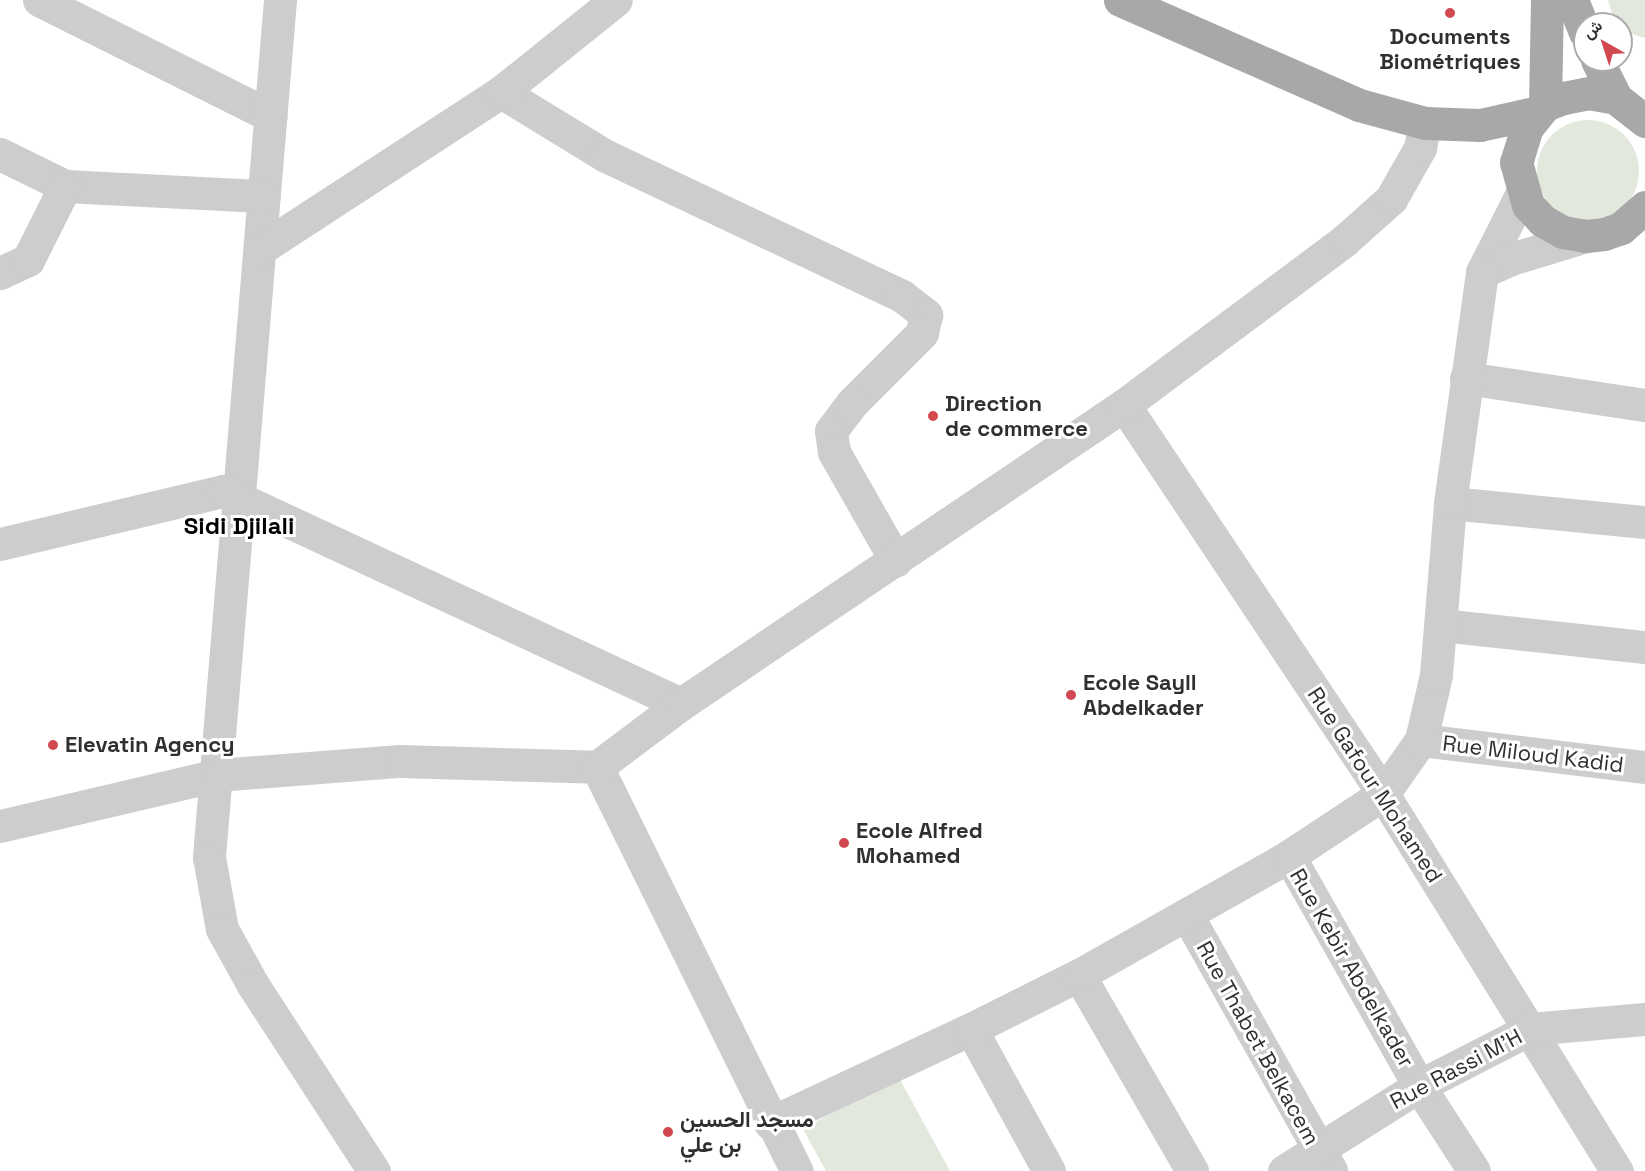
<!DOCTYPE html>
<meta charset="utf-8">
<style>
body{margin:0}
#map{position:relative;width:1645px;height:1171px;overflow:hidden;background:#fff;font-family:"Space Grotesk",Vazirmatn,sans-serif}
div>[style]{position:absolute}
.green>*{inset:0;background:#e3e8dd}
.round{border-radius:50%}
.minor>*{height:33px;margin:-16.5px;padding:0 16.5px;transform-origin:16.5px;border-radius:16.5px;background:#cdcdcd}
.major>*{height:33px;margin:-16.5px;padding:0 16.5px;transform-origin:16.5px;border-radius:16.5px;background:#a8a8a8}
.dots>*{width:16px;height:16px;translate:-50% -50%;box-sizing:border-box;border:3px solid #fff;border-radius:50%}
span{translate:-50% -50%;white-space:nowrap;text-align:center;line-height:1.15;-webkit-text-stroke:6px #fff;paint-order:stroke}
.poi-label{font-size:22px;color:#303030;font-weight:700}
.left{translate:0 -50%;text-align:left}
.street-label{font-size:22px;color:#303030}
.neighbourhood-label{font-size:24px;color:#000;font-weight:700}
.north{position:absolute;left:1573px;top:12px;width:60px;height:60px;box-sizing:border-box;background:#fff;border:2px solid #acacac;border-radius:50%;rotate:321deg;font-size:16px;font-weight:700;line-height:24px;text-align:center;color:#303030}
.north::after{content:'';display:block;margin:auto;width:21px;height:27px;background:#d14851;clip-path:polygon(50% 0,100% 100%,50% 72%,0 100%)}
</style>
<div id="map">
<div class="green">
<i style="clip-path:polygon(1608px 0,1645px 0,1645px 38px,1624px 32px,1621px 24px,1615px 23px)"></i>
<i class="round" style="left:1537px;top:120px;width:102px;height:102px"></i>
<i style="clip-path:polygon(898px 1076px,950px 1171px,826px 1171px,803px 1129px)"></i>
</div>
<div class="minor">
<i style="left:39px;top:0;width:259px;rotate:26.6deg"></i>
<i style="left:280px;top:0;width:860px;rotate:94.74deg"></i>
<i style="left:209px;top:857px;width:73px;rotate:79.8deg"></i>
<i style="left:222px;top:929px;width:64px;rotate:61deg"></i>
<i style="left:253px;top:985px;width:222px;rotate:57deg"></i>
<i style="left:501px;top:92px;width:123px;rotate:31.4deg"></i>
<i style="left:606px;top:156px;width:327px;rotate:25.3deg"></i>
<i style="left:902px;top:296px;width:31px;rotate:38deg"></i>
<i style="left:926px;top:315px;width:18px;rotate:103deg"></i>
<i style="left:922px;top:333px;width:99px;rotate:135deg"></i>
<i style="left:852px;top:403px;width:35px;rotate:127deg"></i>
<i style="left:831px;top:431px;width:21px;rotate:82deg"></i>
<i style="left:834px;top:452px;width:125px;rotate:60.4deg"></i>
<i style="left:0;top:154px;width:72px;rotate:26.2deg"></i>
<i style="left:65px;top:186px;width:199px;rotate:2.9deg"></i>
<i style="left:1523px;top:191px;width:91px;rotate:116.8deg"></i>
<i style="left:1482px;top:272px;width:32px;rotate:-24deg"></i>
<i style="left:1511px;top:259px;width:78px;rotate:-17deg"></i>
<i style="left:260px;top:249px;width:288px;rotate:-33.1deg"></i>
<i style="left:501px;top:92px;width:147px;rotate:-38.7deg"></i>
<i style="left:0;top:273px;width:31px;rotate:-25deg"></i>
<i style="left:28px;top:260px;width:83px;rotate:-63.4deg"></i>
<i style="left:1466px;top:378px;width:181px;rotate:8.6deg"></i>
<i style="left:1124px;top:405px;width:467px;rotate:56.3deg"></i>
<i style="left:1383px;top:794px;width:444px;rotate:58.2deg"></i>
<i style="left:1450px;top:503px;width:196px;rotate:5.6deg"></i>
<i style="left:0;top:544px;width:229px;rotate:-13.4deg"></i>
<i style="left:223px;top:491px;width:505px;rotate:24.94deg"></i>
<i style="left:1441px;top:625px;width:205px;rotate:6.2deg"></i>
<i style="left:1421px;top:740px;width:226px;rotate:6.9deg"></i>
<i style="left:597px;top:767px;width:451px;rotate:63.7deg"></i>
<i style="left:0;top:826px;width:223px;rotate:-13.2deg"></i>
<i style="left:217px;top:775px;width:184px;rotate:-4.4deg"></i>
<i style="left:400px;top:761px;width:197px;rotate:1.7deg"></i>
<i style="left:597px;top:767px;width:105px;rotate:-36.9deg"></i>
<i style="left:681px;top:704px;width:534px;rotate:-34.02deg"></i>
<i style="left:1124px;top:405px;width:276px;rotate:-36.7deg"></i>
<i style="left:1345px;top:240px;width:62px;rotate:-41.7deg"></i>
<i style="left:1391px;top:199px;width:59px;rotate:-60.4deg"></i>
<i style="left:1420px;top:148px;width:25px;rotate:-79deg"></i>
<i style="left:1289px;top:856px;width:264px;rotate:60.5deg"></i>
<i style="left:1419px;top:1086px;width:101px;rotate:57.1deg"></i>
<i style="left:1187px;top:915px;width:294px;rotate:60.6deg"></i>
<i style="left:1079px;top:975px;width:226px;rotate:60deg"></i>
<i style="left:770px;top:1123px;width:222px;rotate:-25.1deg"></i>
<i style="left:1049px;top:1171px;width:162px;rotate:-118.8deg"></i>
<i style="left:971px;top:1029px;width:121px;rotate:-26.6deg"></i>
<i style="left:1079px;top:975px;width:241px;rotate:-29.5deg"></i>
<i style="left:1289px;top:856px;width:113px;rotate:-33.4deg"></i>
<i style="left:1383px;top:794px;width:66px;rotate:-54.9deg"></i>
<i style="left:1421px;top:740px;width:67px;rotate:-77deg"></i>
<i style="left:1436px;top:675px;width:173px;rotate:-85.3deg"></i>
<i style="left:1450px;top:503px;width:233px;rotate:-82.1deg"></i>
<i style="left:1284px;top:1171px;width:160px;rotate:-32.2deg"></i>
<i style="left:1419px;top:1086px;width:125px;rotate:-27.2deg"></i>
<i style="left:1530px;top:1029px;width:115px;rotate:-5deg"></i>
</div>
<div class="major">
<i style="left:1120px;top:0;width:261px;rotate:23.7deg"></i>
<i style="left:1359px;top:105px;width:68px;rotate:15.3deg"></i>
<i style="left:1425px;top:123px;width:55px;rotate:2.1deg"></i>
<i style="left:1480px;top:125px;width:60px;rotate:-12.4deg"></i>
<i style="left:1572px;top:0;width:35px;rotate:68deg"></i>
<i style="left:1597px;top:60px;width:42px;rotate:63.4deg"></i>
<i style="left:1545px;top:105px;width:105px;rotate:-88.9deg"></i>
<i style="left:1645px;top:121px;width:37px;rotate:-142deg"></i>
<i style="left:1616px;top:98px;width:27px;rotate:-170deg"></i>
<i style="left:1589px;top:93px;width:26px;rotate:169deg"></i>
<i style="left:1563px;top:98px;width:19px;rotate:159deg"></i>
<i style="left:1545px;top:105px;width:28px;rotate:129deg"></i>
<i style="left:1527px;top:127px;width:37px;rotate:107deg"></i>
<i style="left:1516px;top:162px;width:45px;rotate:74.4deg"></i>
<i style="left:1528px;top:205px;width:22px;rotate:47deg"></i>
<i style="left:1543px;top:221px;width:23px;rotate:29deg"></i>
<i style="left:1563px;top:232px;width:23px;rotate:10deg"></i>
<i style="left:1586px;top:236px;width:18px;rotate:-6deg"></i>
<i style="left:1604px;top:234px;width:18px;rotate:-19deg"></i>
<i style="left:1621px;top:228px;width:32px;rotate:-41deg"></i>
</div>
<div class="dots">
<i style="left:1450px;top:13px;background:#d14851"></i>
<i style="left:933px;top:416px;background:#d14851"></i>
<i style="left:1071px;top:695px;background:#d14851"></i>
<i style="left:53px;top:745px;background:#d14851"></i>
<i style="left:844px;top:843px;background:#d14851"></i>
<i style="left:668px;top:1132px;background:#d14851"></i>
</div>
<div class="poi-label">
<span style="left:1450px;top:49px">Documents<br>Biométriques</span>
<span class="left" style="left:945px;top:416px">Direction<br>de commerce</span>
<span class="left" style="left:1083px;top:695px">Ecole Sayll<br>Abdelkader</span>
<span class="left" style="left:65px;top:745px">Elevatin Agency</span>
<span class="left" style="left:856px;top:843px">Ecole Alfred<br>Mohamed</span>
<span class="left" style="left:680px;top:1132px">مسجد الحسين<br>بن علي</span>
</div>
<div class="street-label">
<span style="left:1533px;top:754px;rotate:7deg">Rue Miloud Kadid</span>
<span style="left:1375px;top:785px;rotate:57deg">Rue Gafour Mohamed</span>
<span style="left:1352px;top:968px;rotate:60deg">Rue Kebir Abdelkader</span>
<span style="left:1258px;top:1043px;rotate:61deg">Rue Thabet Belkacem</span>
<span style="left:1456px;top:1069px;rotate:-28deg">Rue Rassi M'H</span>
</div>
<div class="neighbourhood-label">
<span style="left:239px;top:526px">Sidi Djilali</span>
</div>
<div class="north">ش</div>
</div>
